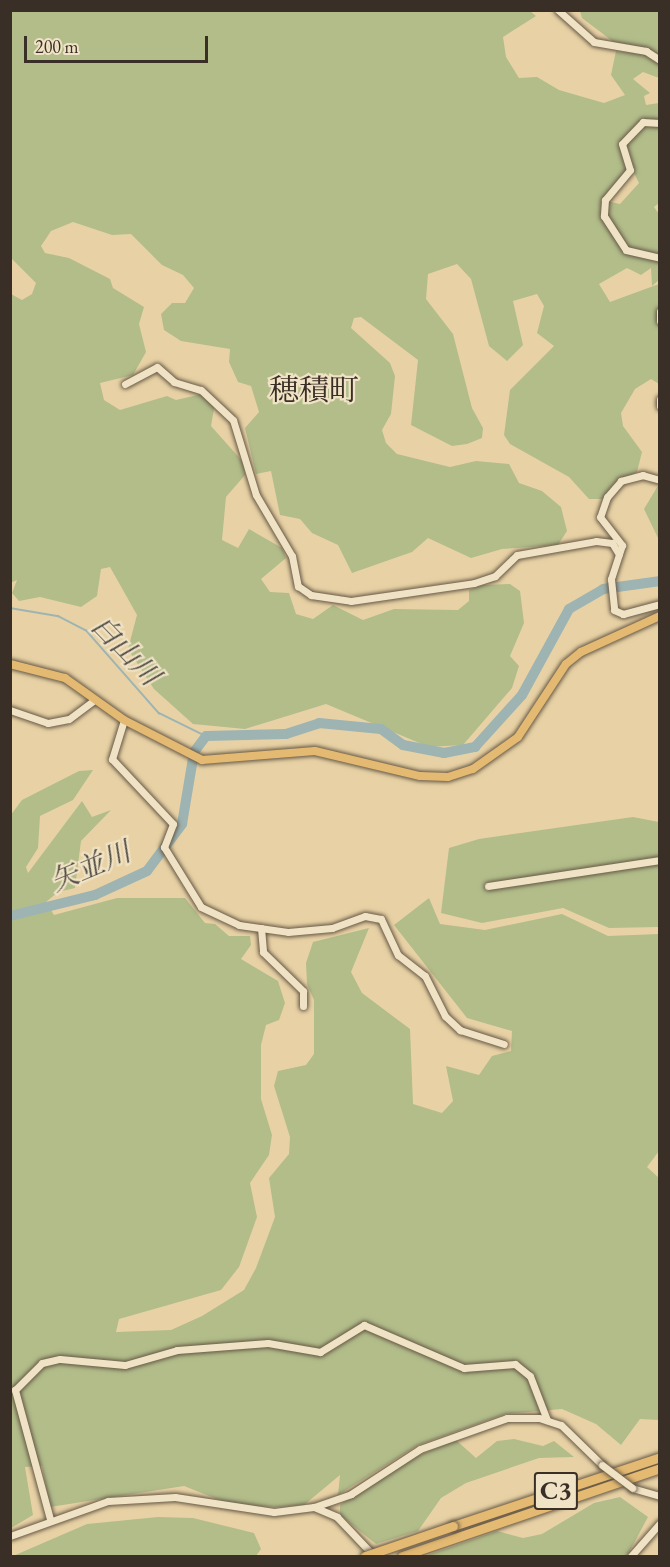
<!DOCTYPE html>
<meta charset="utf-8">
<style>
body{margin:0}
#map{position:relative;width:670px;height:1567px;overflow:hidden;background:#e8d2a5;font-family:"EB Garamond","Noto Serif JP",serif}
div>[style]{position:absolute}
.green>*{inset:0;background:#b2bd8a}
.stream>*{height:1.5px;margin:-0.75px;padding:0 0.75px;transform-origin:0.75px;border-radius:0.75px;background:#9db4b3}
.river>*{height:10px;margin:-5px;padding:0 5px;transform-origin:5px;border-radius:5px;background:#9db4b3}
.roads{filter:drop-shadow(0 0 2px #665846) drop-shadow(0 0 2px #665846)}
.minor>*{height:7px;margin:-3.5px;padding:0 3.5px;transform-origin:3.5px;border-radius:3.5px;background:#f0e2c4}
.major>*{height:8px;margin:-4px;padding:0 4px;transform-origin:4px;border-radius:4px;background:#e4b972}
.highway>*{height:9px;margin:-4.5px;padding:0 4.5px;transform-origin:4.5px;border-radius:4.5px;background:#e4b972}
.bridges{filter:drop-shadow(0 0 2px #665846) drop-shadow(0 0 2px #665846)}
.minor-bridge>*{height:7px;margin:-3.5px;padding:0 3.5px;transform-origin:3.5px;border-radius:3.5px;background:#f0e2c4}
.highway-bridge>*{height:9px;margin:-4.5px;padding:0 4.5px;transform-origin:4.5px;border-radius:4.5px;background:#e4b972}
span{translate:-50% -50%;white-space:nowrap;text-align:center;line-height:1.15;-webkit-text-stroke:4.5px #f0e2c4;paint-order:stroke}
.shield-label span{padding:2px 4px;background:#f0e2c4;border:2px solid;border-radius:4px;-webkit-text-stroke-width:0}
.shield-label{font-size:26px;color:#3a2f27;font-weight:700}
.water-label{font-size:28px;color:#4e4a43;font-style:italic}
.quarter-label{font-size:30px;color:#3a2f27}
.frame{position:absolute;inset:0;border:12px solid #3a2f27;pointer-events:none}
.scale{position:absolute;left:24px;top:36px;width:184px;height:27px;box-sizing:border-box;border:3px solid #3a2f27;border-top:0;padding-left:8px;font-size:18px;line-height:21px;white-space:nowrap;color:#3a2f27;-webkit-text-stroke:4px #f0e2c4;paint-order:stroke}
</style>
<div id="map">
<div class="green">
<i style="clip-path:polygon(11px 11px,530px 11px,536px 16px,503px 37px,506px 57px,519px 78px,537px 77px,559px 90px,604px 103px,625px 95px,611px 75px,616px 51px,648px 55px,659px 64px,659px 78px,643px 72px,633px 79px,650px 93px,644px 96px,646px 105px,659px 103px,659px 122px,647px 120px,621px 144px,629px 169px,605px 197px,602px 218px,631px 254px,659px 260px,659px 280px,652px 286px,651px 268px,641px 275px,627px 268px,599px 284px,610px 302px,659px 284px,659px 384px,651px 379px,635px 389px,621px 413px,623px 426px,642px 452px,637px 472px,613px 485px,604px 499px,589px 499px,569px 477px,510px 444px,504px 435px,510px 390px,554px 346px,537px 333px,544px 306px,537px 294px,513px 301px,523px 345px,507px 361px,489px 346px,471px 279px,457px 264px,428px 274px,426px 299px,453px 334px,472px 408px,483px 428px,482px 438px,467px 444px,452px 446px,411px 425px,418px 360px,361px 317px,354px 318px,351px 328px,390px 363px,395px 376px,391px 414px,382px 430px,386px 443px,397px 454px,450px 467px,476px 461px,509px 464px,519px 483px,542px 491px,561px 507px,567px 531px,558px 545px,502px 549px,471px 558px,428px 538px,412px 552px,352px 573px,338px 545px,312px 533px,300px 519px,280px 515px,271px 471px,256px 474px,245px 428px,259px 412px,251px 386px,238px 382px,229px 362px,230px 349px,181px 341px,164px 330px,161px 314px,172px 303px,185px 303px,194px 288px,183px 275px,162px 265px,131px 234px,112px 235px,73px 222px,51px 231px,41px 246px,45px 253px,69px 258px,110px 279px,113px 288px,144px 307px,139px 324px,146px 352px,133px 375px,100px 383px,104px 400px,120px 410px,167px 396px,176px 400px,202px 394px,215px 403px,211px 426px,244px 463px,245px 475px,226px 497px,222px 540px,238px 548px,249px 529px,282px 548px,286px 558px,261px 579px,270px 592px,289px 593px,296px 614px,313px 619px,333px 605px,363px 620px,394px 609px,458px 610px,469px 601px,469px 590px,483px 585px,510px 584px,520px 591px,524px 623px,510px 656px,519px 666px,512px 688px,463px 745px,429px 747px,326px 704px,245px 729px,193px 724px,154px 689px,128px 649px,137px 615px,110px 567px,101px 569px,97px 596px,81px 607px,40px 597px,19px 601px,12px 593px,17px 580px,10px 583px,11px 294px,22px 300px,32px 294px,36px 283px,11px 258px)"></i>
<i style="clip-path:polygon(580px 11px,659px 11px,659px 54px,615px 43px,582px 18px)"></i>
<i style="clip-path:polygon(642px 124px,659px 125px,659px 203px,654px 207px,659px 214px,659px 256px,626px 248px,610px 227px,605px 209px,606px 201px,620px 204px,639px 183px,622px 149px)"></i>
<i style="clip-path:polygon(659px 484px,659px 540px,644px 509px)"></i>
<i style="clip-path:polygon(93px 770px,73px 800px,40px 816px,38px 848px,26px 867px,28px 873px,82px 801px,92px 817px,111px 810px,81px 841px,75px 888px,58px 892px,46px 902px,54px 915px,117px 898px,185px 898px,205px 923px,215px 924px,229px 936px,250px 936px,251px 945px,241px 959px,278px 981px,285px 1003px,279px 1020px,266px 1025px,261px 1045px,261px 1099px,272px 1135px,269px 1155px,250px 1183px,257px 1217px,239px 1267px,221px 1290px,119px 1319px,116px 1332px,171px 1330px,202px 1316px,244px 1290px,256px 1268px,275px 1217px,269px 1178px,289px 1154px,290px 1137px,274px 1086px,278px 1071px,306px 1065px,314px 1054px,314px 1000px,307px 984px,306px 963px,313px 942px,369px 928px,351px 972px,362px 993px,410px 1029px,413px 1104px,442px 1113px,453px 1101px,446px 1066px,479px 1075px,492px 1056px,511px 1051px,512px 1031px,467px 1018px,394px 925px,429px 898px,440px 924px,485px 930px,562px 914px,608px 936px,659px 934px,659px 1151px,647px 1167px,659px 1178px,659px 1420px,640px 1419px,621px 1445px,596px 1424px,562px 1409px,505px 1414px,418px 1445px,338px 1495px,340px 1475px,304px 1505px,280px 1507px,232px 1505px,184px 1486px,50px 1507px,42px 1466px,25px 1467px,33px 1515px,11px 1528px,10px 816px,22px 800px,79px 771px)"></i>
<i style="clip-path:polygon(633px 817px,659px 822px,659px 927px,609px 928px,563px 908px,482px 923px,441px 913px,449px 848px,479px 839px)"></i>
<i style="clip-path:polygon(514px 1439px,543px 1446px,554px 1441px,574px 1457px,539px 1458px,466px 1483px,441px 1498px,418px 1531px,376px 1544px,340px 1515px,340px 1505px,403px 1462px,456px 1440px,476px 1458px,497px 1441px)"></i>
<i style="clip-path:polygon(620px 1497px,648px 1517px,627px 1556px,425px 1556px,497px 1531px,523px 1538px,542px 1534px,594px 1503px)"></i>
<i style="clip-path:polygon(158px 1517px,193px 1518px,254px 1533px,261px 1549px,256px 1556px,13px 1556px,87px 1524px)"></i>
</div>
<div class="stream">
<i style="left:10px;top:608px;width:49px;rotate:9.5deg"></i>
<i style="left:58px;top:616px;width:31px;rotate:27deg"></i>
<i style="left:86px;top:630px;width:111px;rotate:48.7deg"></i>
<i style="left:159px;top:713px;width:52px;rotate:26.1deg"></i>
</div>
<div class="river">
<i style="left:10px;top:916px;width:88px;rotate:-13.9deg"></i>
<i style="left:95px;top:895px;width:57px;rotate:-24.8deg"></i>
<i style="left:147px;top:871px;width:59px;rotate:-53.3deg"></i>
<i style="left:182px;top:824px;width:73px;rotate:-80.5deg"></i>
<i style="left:194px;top:752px;width:20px;rotate:-53deg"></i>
<i style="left:206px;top:736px;width:80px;rotate:-1.4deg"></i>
<i style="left:286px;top:734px;width:35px;rotate:-18deg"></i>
<i style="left:319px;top:723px;width:62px;rotate:5.5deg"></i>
<i style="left:381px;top:729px;width:27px;rotate:36deg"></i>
<i style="left:403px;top:745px;width:42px;rotate:11deg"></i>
<i style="left:444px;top:753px;width:32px;rotate:-11deg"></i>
<i style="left:475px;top:747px;width:70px;rotate:-47.9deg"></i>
<i style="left:522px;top:695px;width:98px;rotate:-61.3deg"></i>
<i style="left:569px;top:609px;width:39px;rotate:-30deg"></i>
<i style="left:603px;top:589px;width:58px;rotate:-8deg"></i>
</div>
<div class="roads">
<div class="minor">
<i style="left:558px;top:10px;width:48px;rotate:41.6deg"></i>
<i style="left:594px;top:42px;width:53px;rotate:9.8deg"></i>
<i style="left:646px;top:51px;width:17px;rotate:33deg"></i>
<i style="left:660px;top:123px;width:17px;rotate:-177deg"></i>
<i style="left:643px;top:122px;width:30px;rotate:134deg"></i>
<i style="left:622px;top:144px;width:27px;rotate:73deg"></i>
<i style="left:630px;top:170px;width:39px;rotate:130deg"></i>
<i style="left:605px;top:200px;width:16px;rotate:94deg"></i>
<i style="left:604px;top:216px;width:40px;rotate:57.1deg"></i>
<i style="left:626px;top:250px;width:35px;rotate:13deg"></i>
<i style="left:660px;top:311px;width:10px;rotate:90deg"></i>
<i style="left:125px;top:384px;width:36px;rotate:-28deg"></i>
<i style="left:157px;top:367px;width:23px;rotate:41deg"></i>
<i style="left:174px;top:382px;width:28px;rotate:17deg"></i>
<i style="left:201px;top:390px;width:44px;rotate:43.2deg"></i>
<i style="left:233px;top:420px;width:78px;rotate:73deg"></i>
<i style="left:256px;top:495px;width:71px;rotate:59.5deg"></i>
<i style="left:292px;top:556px;width:31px;rotate:79deg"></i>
<i style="left:298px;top:586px;width:16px;rotate:35deg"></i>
<i style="left:311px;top:595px;width:40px;rotate:8.5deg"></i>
<i style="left:351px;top:601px;width:124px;rotate:-8.3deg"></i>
<i style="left:474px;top:583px;width:22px;rotate:-18deg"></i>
<i style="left:495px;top:576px;width:30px;rotate:-44deg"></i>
<i style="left:517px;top:555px;width:80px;rotate:-10deg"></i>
<i style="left:596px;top:541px;width:16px;rotate:7deg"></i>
<i style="left:612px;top:543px;width:13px;rotate:58deg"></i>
<i style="left:660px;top:399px;width:7px;rotate:90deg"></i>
<i style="left:660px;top:480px;width:18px;rotate:-164deg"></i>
<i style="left:643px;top:475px;width:23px;rotate:165deg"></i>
<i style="left:621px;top:481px;width:21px;rotate:131deg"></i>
<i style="left:607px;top:497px;width:21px;rotate:109deg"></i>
<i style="left:600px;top:517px;width:36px;rotate:52deg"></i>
<i style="left:622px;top:545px;width:36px;rotate:108deg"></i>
<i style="left:611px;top:579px;width:31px;rotate:84deg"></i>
<i style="left:614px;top:610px;width:10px;rotate:24deg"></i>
<i style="left:623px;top:614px;width:38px;rotate:-15deg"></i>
<i style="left:10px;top:710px;width:40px;rotate:18.9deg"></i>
<i style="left:48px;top:723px;width:21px;rotate:-11deg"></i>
<i style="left:69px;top:719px;width:30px;rotate:-37deg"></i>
<i style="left:124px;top:720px;width:41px;rotate:107.1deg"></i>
<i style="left:112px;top:759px;width:89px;rotate:46.8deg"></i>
<i style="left:173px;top:824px;width:25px;rotate:111deg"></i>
<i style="left:164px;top:847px;width:70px;rotate:58.3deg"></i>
<i style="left:201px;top:907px;width:42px;rotate:25.3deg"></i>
<i style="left:239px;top:925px;width:49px;rotate:8.1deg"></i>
<i style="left:288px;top:932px;width:44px;rotate:-5.2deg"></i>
<i style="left:332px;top:928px;width:35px;rotate:-20deg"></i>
<i style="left:365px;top:916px;width:16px;rotate:11deg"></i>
<i style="left:381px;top:919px;width:40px;rotate:65deg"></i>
<i style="left:398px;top:955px;width:34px;rotate:38deg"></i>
<i style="left:425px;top:976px;width:45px;rotate:63.4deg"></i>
<i style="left:445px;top:1016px;width:21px;rotate:43deg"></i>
<i style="left:460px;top:1030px;width:46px;rotate:17.7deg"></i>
<i style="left:488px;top:886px;width:174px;rotate:-8.6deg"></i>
<i style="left:261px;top:928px;width:24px;rotate:85deg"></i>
<i style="left:263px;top:952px;width:56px;rotate:44.3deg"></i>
<i style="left:303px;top:991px;width:15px;rotate:90deg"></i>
<i style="left:632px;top:1488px;width:29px;rotate:16deg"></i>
<i style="left:314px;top:1507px;width:25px;rotate:23deg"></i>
<i style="left:337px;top:1517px;width:54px;rotate:46.5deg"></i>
<i style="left:50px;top:1519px;width:134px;rotate:-105.2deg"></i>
<i style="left:15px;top:1390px;width:38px;rotate:-45deg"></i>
<i style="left:42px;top:1363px;width:18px;rotate:-13deg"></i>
<i style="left:60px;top:1359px;width:65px;rotate:5.3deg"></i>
<i style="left:125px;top:1365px;width:54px;rotate:-16.1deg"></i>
<i style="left:177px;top:1350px;width:91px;rotate:-4.4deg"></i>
<i style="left:268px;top:1343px;width:53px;rotate:9.8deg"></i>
<i style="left:320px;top:1352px;width:52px;rotate:-31.5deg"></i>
<i style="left:364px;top:1325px;width:109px;rotate:23.3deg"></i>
<i style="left:464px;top:1368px;width:51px;rotate:-4.5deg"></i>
<i style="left:515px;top:1364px;width:19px;rotate:39deg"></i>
<i style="left:530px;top:1376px;width:47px;rotate:68.9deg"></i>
<i style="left:10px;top:1536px;width:104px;rotate:-19.7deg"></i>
<i style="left:108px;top:1501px;width:67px;rotate:-3.4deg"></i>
<i style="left:175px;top:1497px;width:100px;rotate:8.6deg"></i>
<i style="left:274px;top:1512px;width:40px;rotate:-7.1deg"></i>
<i style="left:314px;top:1507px;width:39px;rotate:-19deg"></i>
<i style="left:351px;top:1494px;width:82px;rotate:-33.1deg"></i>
<i style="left:420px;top:1449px;width:92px;rotate:-19.6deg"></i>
<i style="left:507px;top:1418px;width:32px"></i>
<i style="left:539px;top:1418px;width:23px;rotate:18deg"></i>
<i style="left:561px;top:1425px;width:57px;rotate:44.3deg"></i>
<i style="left:631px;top:1556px;width:44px;rotate:-48.7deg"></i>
</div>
<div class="major">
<i style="left:10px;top:664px;width:57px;rotate:14.3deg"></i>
<i style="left:65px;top:678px;width:72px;rotate:35.4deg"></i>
<i style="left:124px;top:720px;width:88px;rotate:27.1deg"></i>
<i style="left:202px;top:760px;width:113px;rotate:-4.6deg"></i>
<i style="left:315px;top:751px;width:108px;rotate:13.4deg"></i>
<i style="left:420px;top:776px;width:28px;rotate:2deg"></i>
<i style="left:448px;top:777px;width:26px;rotate:-18deg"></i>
<i style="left:473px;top:769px;width:55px;rotate:-35.4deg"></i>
<i style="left:518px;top:737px;width:87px;rotate:-56.7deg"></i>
<i style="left:566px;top:664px;width:19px;rotate:-39deg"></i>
<i style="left:581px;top:652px;width:87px;rotate:-24.5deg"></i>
</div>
<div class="highway">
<i style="left:453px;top:1526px;width:218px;rotate:-18.4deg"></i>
<i style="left:402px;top:1556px;width:273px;rotate:-18.8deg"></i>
</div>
</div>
<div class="bridges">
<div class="minor-bridge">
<i style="left:602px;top:1465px;width:38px;rotate:37deg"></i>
</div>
<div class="highway-bridge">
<i style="left:365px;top:1556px;width:93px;rotate:-18.8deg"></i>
</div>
</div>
<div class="shield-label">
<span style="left:556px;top:1491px">C3</span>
</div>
<div class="water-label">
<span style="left:126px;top:650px;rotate:46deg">白山川</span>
<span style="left:90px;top:866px;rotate:-23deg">矢並川</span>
</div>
<div class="quarter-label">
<span style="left:314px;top:390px">穂積町</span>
</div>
<div class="frame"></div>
<div class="scale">200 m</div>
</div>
